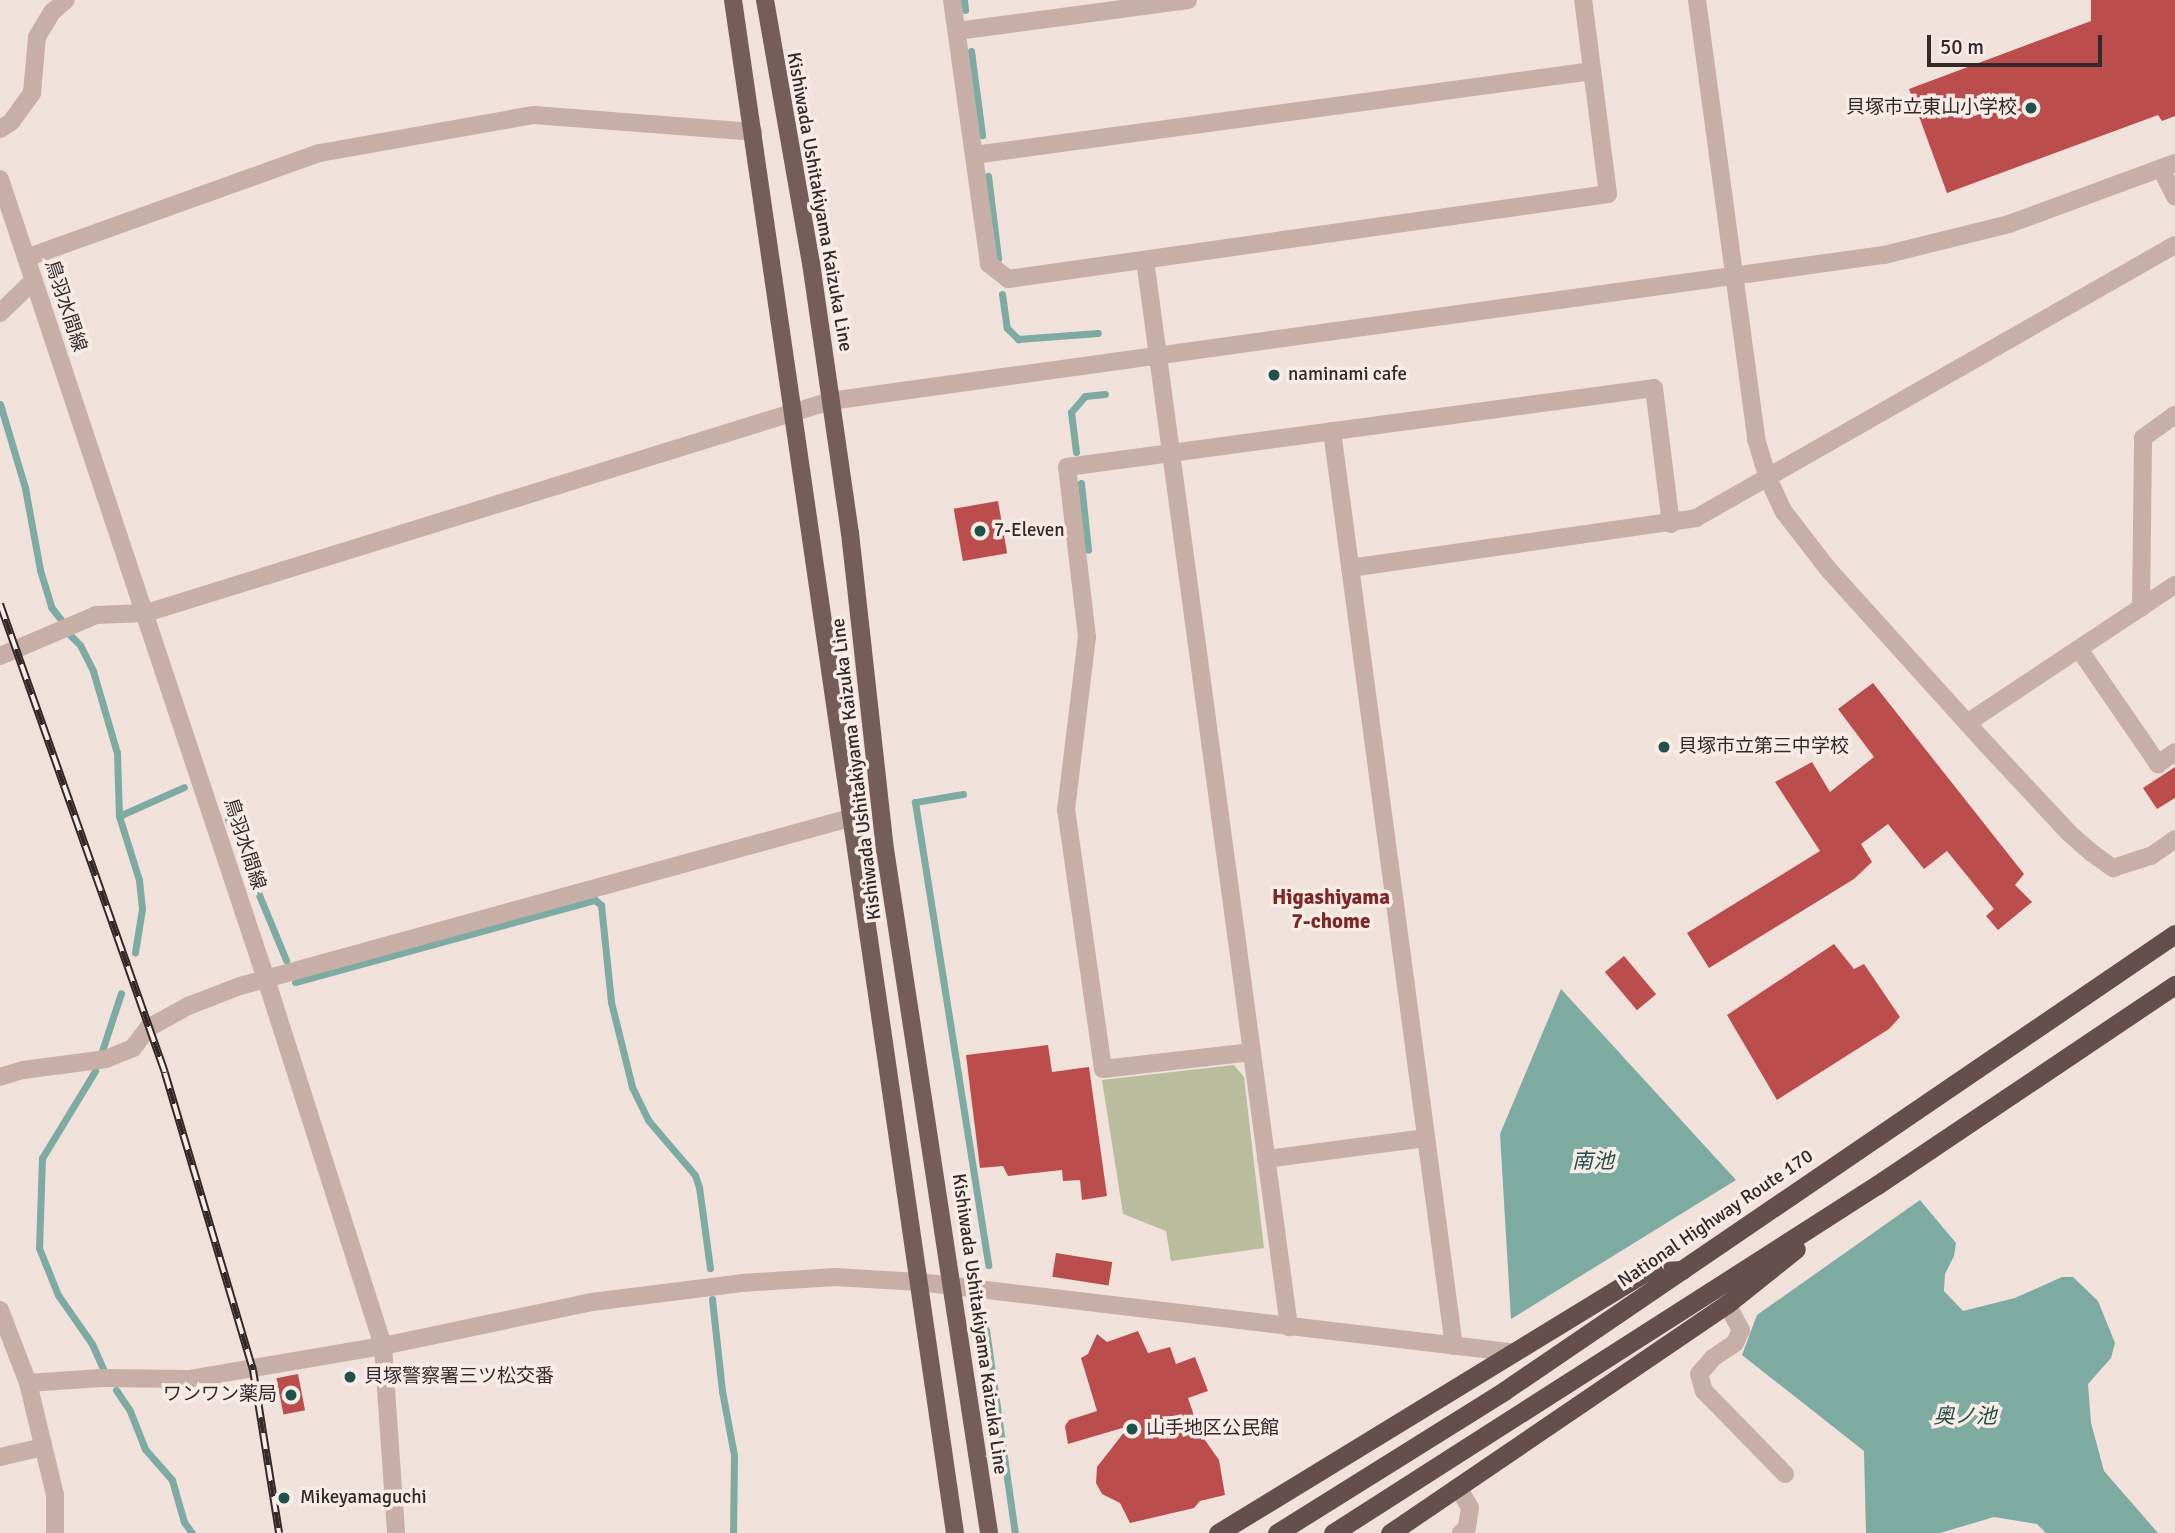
<!DOCTYPE html>
<meta charset="utf-8">
<style>
body{margin:0}
#map{position:relative;width:2175px;height:1533px;overflow:hidden;background:#f0e1db;font-family:Signika,"Noto Sans JP",sans-serif}
div>[style]{position:absolute}
.green>*{inset:0;background:#babd9d}
.water>*{inset:0;background:#7daaa1}
.stream>*{height:7px;margin:-3.5px;padding:0 3.5px;transform-origin:3.5px;border-radius:3.5px;background:#7daaa1}
.building>*{inset:0;background:#bc4d4d;transform-origin:0 0}
.minor>*{height:18px;margin:-9px;padding:0 9px;transform-origin:9px;border-radius:9px;background:#c7afa8}
.tertiary>*{height:18px;margin:-9px;padding:0 9px;transform-origin:9px;border-radius:9px;background:#c7afa8}
.primary>*{height:18px;margin:-9px;padding:0 9px;transform-origin:9px;border-radius:9px;background:#755d5a}
.trunk>*{height:19px;margin:-9.5px;padding:0 9.5px;transform-origin:9.5px;border-radius:9.5px;background:#644f4d}
.rail>*{height:8px;margin-top:-4px;transform-origin:0;background:repeating-linear-gradient(90deg,#f8ece7 0 16px,#342928 0 32px);box-sizing:border-box;border-block:2px solid #342928}
.dots>*{width:19px;height:19px;translate:-50% -50%;box-sizing:border-box;border:4px solid #f8ece7;border-radius:50%}
span{translate:-50% -50%;white-space:nowrap;text-align:center;line-height:1.15;-webkit-text-stroke:7px #f8ece7;paint-order:stroke}
.poi-label{font-size:19px;color:#342928}
.right{translate:-100% -50%;text-align:right}
.left{translate:0 -50%;text-align:left}
.street-label{font-size:19px;color:#342928}
.neighbourhood-label{font-size:21px;color:#7d2728;font-weight:700}
.water-label{font-size:21px;color:#21524a;font-style:italic}
.scale{position:absolute;left:1927px;top:35px;width:175px;height:32px;box-sizing:border-box;border:4px solid #342928;border-top:0;padding-left:9px;font-size:21px;line-height:24px;white-space:nowrap;color:#342928;-webkit-text-stroke:5px #f8ece7;paint-order:stroke}
</style>
<div id="map">
<div class="green">
<i style="clip-path:polygon(1234px 1065px,1244px 1077px,1264px 1248px,1171px 1261px,1166px 1231px,1123px 1214px,1102px 1080px)"></i>
</div>
<div class="water">
<i style="clip-path:polygon(1561px 989px,1736px 1180px,1511px 1319px,1500px 1134px)"></i>
<i style="clip-path:polygon(1920px 1200px,1956px 1243px,1954px 1256px,1945px 1274px,1944px 1291px,1963px 1311px,2015px 1298px,2062px 1277px,2073px 1277px,2098px 1301px,2115px 1343px,2111px 1358px,2088px 1384px,2091px 1423px,2104px 1471px,2158px 1533px,2046px 1533px,2037px 1524px,1994px 1517px,1940px 1533px,1866px 1533px,1864px 1451px,1742px 1355px,1757px 1315px)"></i>
</div>
<div class="stream">
<i style="left:964px;top:0;width:10px;rotate:84deg"></i>
<i style="left:971px;top:51px;width:85px;rotate:82.5deg"></i>
<i style="left:988px;top:176px;width:83px;rotate:83deg"></i>
<i style="left:1002px;top:294px;width:34px;rotate:82deg"></i>
<i style="left:1007px;top:328px;width:16px;rotate:45deg"></i>
<i style="left:1018px;top:339px;width:80px;rotate:-4.3deg"></i>
<i style="left:0;top:404px;width:88px;rotate:73.4deg"></i>
<i style="left:25px;top:488px;width:83px;rotate:79.6deg"></i>
<i style="left:40px;top:570px;width:39px;rotate:73deg"></i>
<i style="left:51px;top:607px;width:18px;rotate:52deg"></i>
<i style="left:1076px;top:452px;width:40px;rotate:-97.1deg"></i>
<i style="left:1071px;top:412px;width:21px;rotate:-49deg"></i>
<i style="left:1085px;top:396px;width:20px;rotate:-6deg"></i>
<i style="left:1081px;top:483px;width:67px;rotate:84deg"></i>
<i style="left:70px;top:635px;width:14px;rotate:45deg"></i>
<i style="left:80px;top:645px;width:29px;rotate:63deg"></i>
<i style="left:93px;top:671px;width:85px;rotate:73.7deg"></i>
<i style="left:117px;top:753px;width:63px;rotate:88.2deg"></i>
<i style="left:119px;top:816px;width:67px;rotate:72.6deg"></i>
<i style="left:139px;top:880px;width:29px;rotate:84deg"></i>
<i style="left:142px;top:909px;width:44px;rotate:99.2deg"></i>
<i style="left:963px;top:794px;width:49px;rotate:170.5deg"></i>
<i style="left:915px;top:802px;width:469px;rotate:81deg"></i>
<i style="left:119px;top:816px;width:71px;rotate:-24deg"></i>
<i style="left:228px;top:820px;width:41px;rotate:60.9deg"></i>
<i style="left:248px;top:856px;width:35px;rotate:75deg"></i>
<i style="left:257px;top:890px;width:76px;rotate:67.5deg"></i>
<i style="left:295px;top:982px;width:311px;rotate:-15.3deg"></i>
<i style="left:595px;top:900px;width:8px;rotate:40deg"></i>
<i style="left:601px;top:905px;width:98px;rotate:84.1deg"></i>
<i style="left:611px;top:1002px;width:88px;rotate:76.1deg"></i>
<i style="left:632px;top:1087px;width:37px;rotate:64deg"></i>
<i style="left:648px;top:1120px;width:72px;rotate:49.5deg"></i>
<i style="left:695px;top:1175px;width:13px;rotate:72deg"></i>
<i style="left:699px;top:1187px;width:82px;rotate:82.3deg"></i>
<i style="left:101px;top:1054px;width:64px;rotate:-71.8deg"></i>
<i style="left:95px;top:1071px;width:102px;rotate:121.3deg"></i>
<i style="left:42px;top:1158px;width:90px;rotate:91.9deg"></i>
<i style="left:39px;top:1248px;width:51px;rotate:68deg"></i>
<i style="left:58px;top:1295px;width:60px;rotate:55.2deg"></i>
<i style="left:92px;top:1344px;width:30px;rotate:66deg"></i>
<i style="left:712px;top:1299px;width:93px;rotate:83.8deg"></i>
<i style="left:722px;top:1391px;width:65px;rotate:79.4deg"></i>
<i style="left:734px;top:1455px;width:78px;rotate:90.7deg"></i>
<i style="left:986px;top:1330px;width:205px;rotate:81.9deg"></i>
<i style="left:116px;top:1390px;width:25px;rotate:56deg"></i>
<i style="left:130px;top:1411px;width:41px;rotate:68.5deg"></i>
<i style="left:145px;top:1449px;width:41px;rotate:48.9deg"></i>
<i style="left:172px;top:1480px;width:44px;rotate:74.1deg"></i>
<i style="left:184px;top:1522px;width:14px;rotate:54deg"></i>
</div>
<div class="building">
<i style="clip-path:polygon(2091px 0,2175px 0,2175px 116px,2162px 121px,2158px 115px,1947px 193px,1909px 89px,2091px 21px)"></i>
<i style="left:998px;top:501px;width:53px;height:45px;rotate:80deg"></i>
<i style="clip-path:polygon(1873px 683px,2024px 874px,2015px 885px,2032px 902px,1998px 930px,1986px 916px,1994px 909px,1947px 851px,1924px 869px,1888px 824px,1861px 844px,1872px 862px,1854px 879px,1709px 968px,1687px 933px,1820px 851px,1775px 782px,1812px 762px,1830px 792px,1874px 757px,1838px 709px)"></i>
<i style="clip-path:polygon(2175px 767px,2175px 798px,2157px 809px,2143px 788px)"></i>
<i style="clip-path:polygon(1834px 944px,1854px 969px,1864px 964px,1900px 1017px,1889px 1029px,1777px 1100px,1727px 1015px)"></i>
<i style="left:1624px;top:956px;width:50px;height:25px;rotate:50deg"></i>
<i style="clip-path:polygon(1048px 1045px,1052px 1072px,1089px 1067px,1107px 1196px,1082px 1200px,1080px 1180px,1063px 1181px,1062px 1170px,1008px 1176px,1003px 1166px,980px 1168px,966px 1055px)"></i>
<i style="left:1056px;top:1253px;width:57px;height:24px;rotate:9deg"></i>
<i style="clip-path:polygon(1138px 1331px,1148px 1353px,1170px 1347px,1176px 1364px,1195px 1357px,1208px 1391px,1188px 1398px,1200px 1433px,1219px 1460px,1225px 1495px,1200px 1501px,1194px 1508px,1130px 1523px,1120px 1503px,1102px 1494px,1096px 1483px,1097px 1467px,1129px 1426px,1068px 1444px,1065px 1426px,1069px 1420px,1097px 1411px,1081px 1358px,1088px 1354px,1097px 1334px,1107px 1342px)"></i>
<i style="left:298px;top:1374px;width:37px;height:22px;rotate:79deg"></i>
</div>
<div class="minor">
<i style="left:952px;top:0;width:267px;rotate:82deg"></i>
<i style="left:989px;top:264px;width:24px;rotate:38deg"></i>
<i style="left:1008px;top:279px;width:606px;rotate:-8.06deg"></i>
<i style="left:1608px;top:194px;width:196px;rotate:-97.3deg"></i>
<i style="left:957px;top:31px;width:233px;rotate:-7.6deg"></i>
<i style="left:0;top:129px;width:13px;rotate:-32deg"></i>
<i style="left:11px;top:122px;width:36px;rotate:-54deg"></i>
<i style="left:32px;top:93px;width:56px;rotate:-84.9deg"></i>
<i style="left:37px;top:37px;width:29px;rotate:-59deg"></i>
<i style="left:52px;top:12px;width:18px;rotate:-41deg"></i>
<i style="left:974px;top:155px;width:624px;rotate:-7.74deg"></i>
<i style="left:2161px;top:169px;width:31px;rotate:63deg"></i>
<i style="left:26px;top:258px;width:312px;rotate:-19.7deg"></i>
<i style="left:320px;top:153px;width:217px;rotate:-10.1deg"></i>
<i style="left:534px;top:115px;width:220px;rotate:4.4deg"></i>
<i style="left:1145px;top:260px;width:1077px;rotate:82.31deg"></i>
<i style="left:0;top:313px;width:47px;rotate:-44.1deg"></i>
<i style="left:1332px;top:431px;width:923px;rotate:82.41deg"></i>
<i style="left:1350px;top:568px;width:350px;rotate:-8.2deg"></i>
<i style="left:1696px;top:518px;width:551px;rotate:-29.68deg"></i>
<i style="left:2141px;top:608px;width:170px;rotate:-89.3deg"></i>
<i style="left:2143px;top:438px;width:39px;rotate:-36deg"></i>
<i style="left:2079px;top:649px;width:140px;rotate:55.5deg"></i>
<i style="left:2158px;top:764px;width:21px;rotate:-35deg"></i>
<i style="left:0;top:656px;width:104px;rotate:-23.1deg"></i>
<i style="left:96px;top:615px;width:50px;rotate:-2.3deg"></i>
<i style="left:146px;top:613px;width:716px;rotate:-17.22deg"></i>
<i style="left:1967px;top:723px;width:250px;rotate:-33.6deg"></i>
<i style="left:1252px;top:1052px;width:150px;rotate:173.5deg"></i>
<i style="left:1103px;top:1069px;width:262px;rotate:-98.1deg"></i>
<i style="left:1066px;top:810px;width:174px;rotate:-83.1deg"></i>
<i style="left:1087px;top:637px;width:171px;rotate:-96.7deg"></i>
<i style="left:1067px;top:467px;width:592px;rotate:-7.66deg"></i>
<i style="left:1654px;top:388px;width:137px;rotate:82.9deg"></i>
<i style="left:0;top:1077px;width:24px;rotate:-17deg"></i>
<i style="left:23px;top:1070px;width:84px;rotate:-7.5deg"></i>
<i style="left:106px;top:1059px;width:29px;rotate:-22deg"></i>
<i style="left:133px;top:1048px;width:25px;rotate:-53deg"></i>
<i style="left:148px;top:1028px;width:46px;rotate:-28.8deg"></i>
<i style="left:188px;top:1006px;width:56px;rotate:-21deg"></i>
<i style="left:240px;top:986px;width:633px;rotate:-15.4deg"></i>
<i style="left:1266px;top:1159px;width:161px;rotate:-7.5deg"></i>
<i style="left:1727px;top:1304px;width:30px;rotate:62deg"></i>
<i style="left:1741px;top:1330px;width:14px;rotate:115deg"></i>
<i style="left:1735px;top:1343px;width:27px;rotate:146deg"></i>
<i style="left:1713px;top:1358px;width:21px;rotate:131deg"></i>
<i style="left:1699px;top:1374px;width:18px;rotate:74deg"></i>
<i style="left:1704px;top:1391px;width:116px;rotate:45.7deg"></i>
<i style="left:0;top:1310px;width:78px;rotate:69deg"></i>
<i style="left:28px;top:1383px;width:115px;rotate:76.4deg"></i>
<i style="left:55px;top:1495px;width:38px;rotate:90deg"></i>
<i style="left:28px;top:1383px;width:73px;rotate:-3.9deg"></i>
<i style="left:101px;top:1378px;width:88px;rotate:0.7deg"></i>
<i style="left:189px;top:1379px;width:197px;rotate:-9.7deg"></i>
<i style="left:0;top:1457px;width:44px;rotate:-13.1deg"></i>
<i style="left:1458px;top:1487px;width:24px;rotate:60deg"></i>
<i style="left:1470px;top:1508px;width:20px;rotate:99deg"></i>
<i style="left:1467px;top:1528px;width:8px;rotate:140deg"></i>
</div>
<div class="tertiary">
<i style="left:1697px;top:0;width:443px;rotate:82.3deg"></i>
<i style="left:1756px;top:439px;width:39px;rotate:73deg"></i>
<i style="left:1767px;top:476px;width:40px;rotate:65deg"></i>
<i style="left:1784px;top:512px;width:72px;rotate:52.3deg"></i>
<i style="left:1828px;top:569px;width:237px;rotate:47.9deg"></i>
<i style="left:1987px;top:745px;width:120px;rotate:47deg"></i>
<i style="left:2069px;top:833px;width:30px;rotate:41deg"></i>
<i style="left:2092px;top:853px;width:26px;rotate:36deg"></i>
<i style="left:2113px;top:868px;width:40px;rotate:-18deg"></i>
<i style="left:2151px;top:856px;width:29px;rotate:-35deg"></i>
<i style="left:0;top:179px;width:843px;rotate:71.61deg"></i>
<i style="left:266px;top:979px;width:385px;rotate:72.3deg"></i>
<i style="left:383px;top:1346px;width:187px;rotate:86deg"></i>
<i style="left:830px;top:401px;width:1064px;rotate:-7.89deg"></i>
<i style="left:1884px;top:255px;width:129px;rotate:-13.9deg"></i>
<i style="left:2009px;top:224px;width:177px;rotate:-20.2deg"></i>
<i style="left:383px;top:1346px;width:214px;rotate:-11.9deg"></i>
<i style="left:592px;top:1302px;width:151px;rotate:-7.2deg"></i>
<i style="left:742px;top:1283px;width:93px;rotate:-3.7deg"></i>
<i style="left:835px;top:1277px;width:84px;rotate:3.4deg"></i>
<i style="left:919px;top:1282px;width:594px;rotate:6.77deg"></i>
</div>
<div class="primary">
<i style="left:733px;top:0;width:1549px;rotate:81.76deg"></i>
<i style="left:765px;top:0;width:267px;rotate:80.1deg"></i>
<i style="left:811px;top:263px;width:273px;rotate:81.8deg"></i>
<i style="left:850px;top:533px;width:318px;rotate:83.7deg"></i>
<i style="left:885px;top:849px;width:692px;rotate:81.35deg"></i>
</div>
<div class="trunk">
<i style="left:1218px;top:1533px;width:500px;rotate:-31.43deg"></i>
<i style="left:1645px;top:1272px;width:37px;rotate:-3deg"></i>
<i style="left:1277px;top:1533px;width:268px;rotate:-32deg"></i>
<i style="left:1504px;top:1391px;width:812px;rotate:-34.26deg"></i>
<i style="left:1333px;top:1533px;width:646px;rotate:-32.61deg"></i>
<i style="left:1877px;top:1185px;width:359px;rotate:-33.9deg"></i>
<i style="left:1390px;top:1533px;width:407px;rotate:-34.2deg"></i>
<i style="left:1727px;top:1304px;width:88px;rotate:-38.6deg"></i>
</div>
<div class="rail">
<i style="left:0;top:604px;width:497px;rotate:70.6deg"></i>
<i style="left:165px;top:1073px;width:310px;rotate:73.5deg"></i>
<i style="left:253px;top:1370px;width:165px;rotate:80.9deg"></i>
</div>
<div class="dots">
<i style="left:2031px;top:108px;background:#21524a"></i>
<i style="left:1274px;top:375px;background:#21524a"></i>
<i style="left:980px;top:531px;background:#21524a"></i>
<i style="left:1664px;top:747px;background:#21524a"></i>
<i style="left:350px;top:1377px;background:#21524a"></i>
<i style="left:291px;top:1395px;background:#21524a"></i>
<i style="left:1132px;top:1429px;background:#21524a"></i>
<i style="left:284px;top:1498px;background:#21524a"></i>
</div>
<div class="poi-label">
<span class="right" style="left:2017px;top:108px">貝塚市立東山小学校</span>
<span class="left" style="left:1288px;top:375px">naminami cafe</span>
<span class="left" style="left:994px;top:531px">7-Eleven</span>
<span class="left" style="left:1678px;top:747px">貝塚市立第三中学校</span>
<span class="left" style="left:364px;top:1377px">貝塚警察署三ツ松交番</span>
<span class="right" style="left:277px;top:1395px">ワンワン薬局</span>
<span class="left" style="left:1146px;top:1429px">山手地区公民館</span>
<span class="left" style="left:300px;top:1498px">Mikeyamaguchi</span>
</div>
<div class="street-label">
<span style="left:819px;top:202px;rotate:80deg">Kishiwada Ushitakiyama Kaizuka Line</span>
<span style="left:65px;top:306px;rotate:72deg">鳥羽水間線</span>
<span style="left:857px;top:769px;rotate:-97deg">Kishiwada Ushitakiyama Kaizuka Line</span>
<span style="left:244px;top:844px;rotate:72deg">鳥羽水間線</span>
<span style="left:1716px;top:1219px;rotate:-34deg">National Highway Route 170</span>
<span style="left:979px;top:1324px;rotate:82deg">Kishiwada Ushitakiyama Kaizuka Line</span>
</div>
<div class="neighbourhood-label">
<span style="left:1331px;top:909px">Higashiyama<br>7-chome</span>
</div>
<div class="water-label">
<span style="left:1593px;top:1161px">南池</span>
<span style="left:1965px;top:1416px">奥ノ池</span>
</div>
<div class="scale">50 m</div>
</div>
